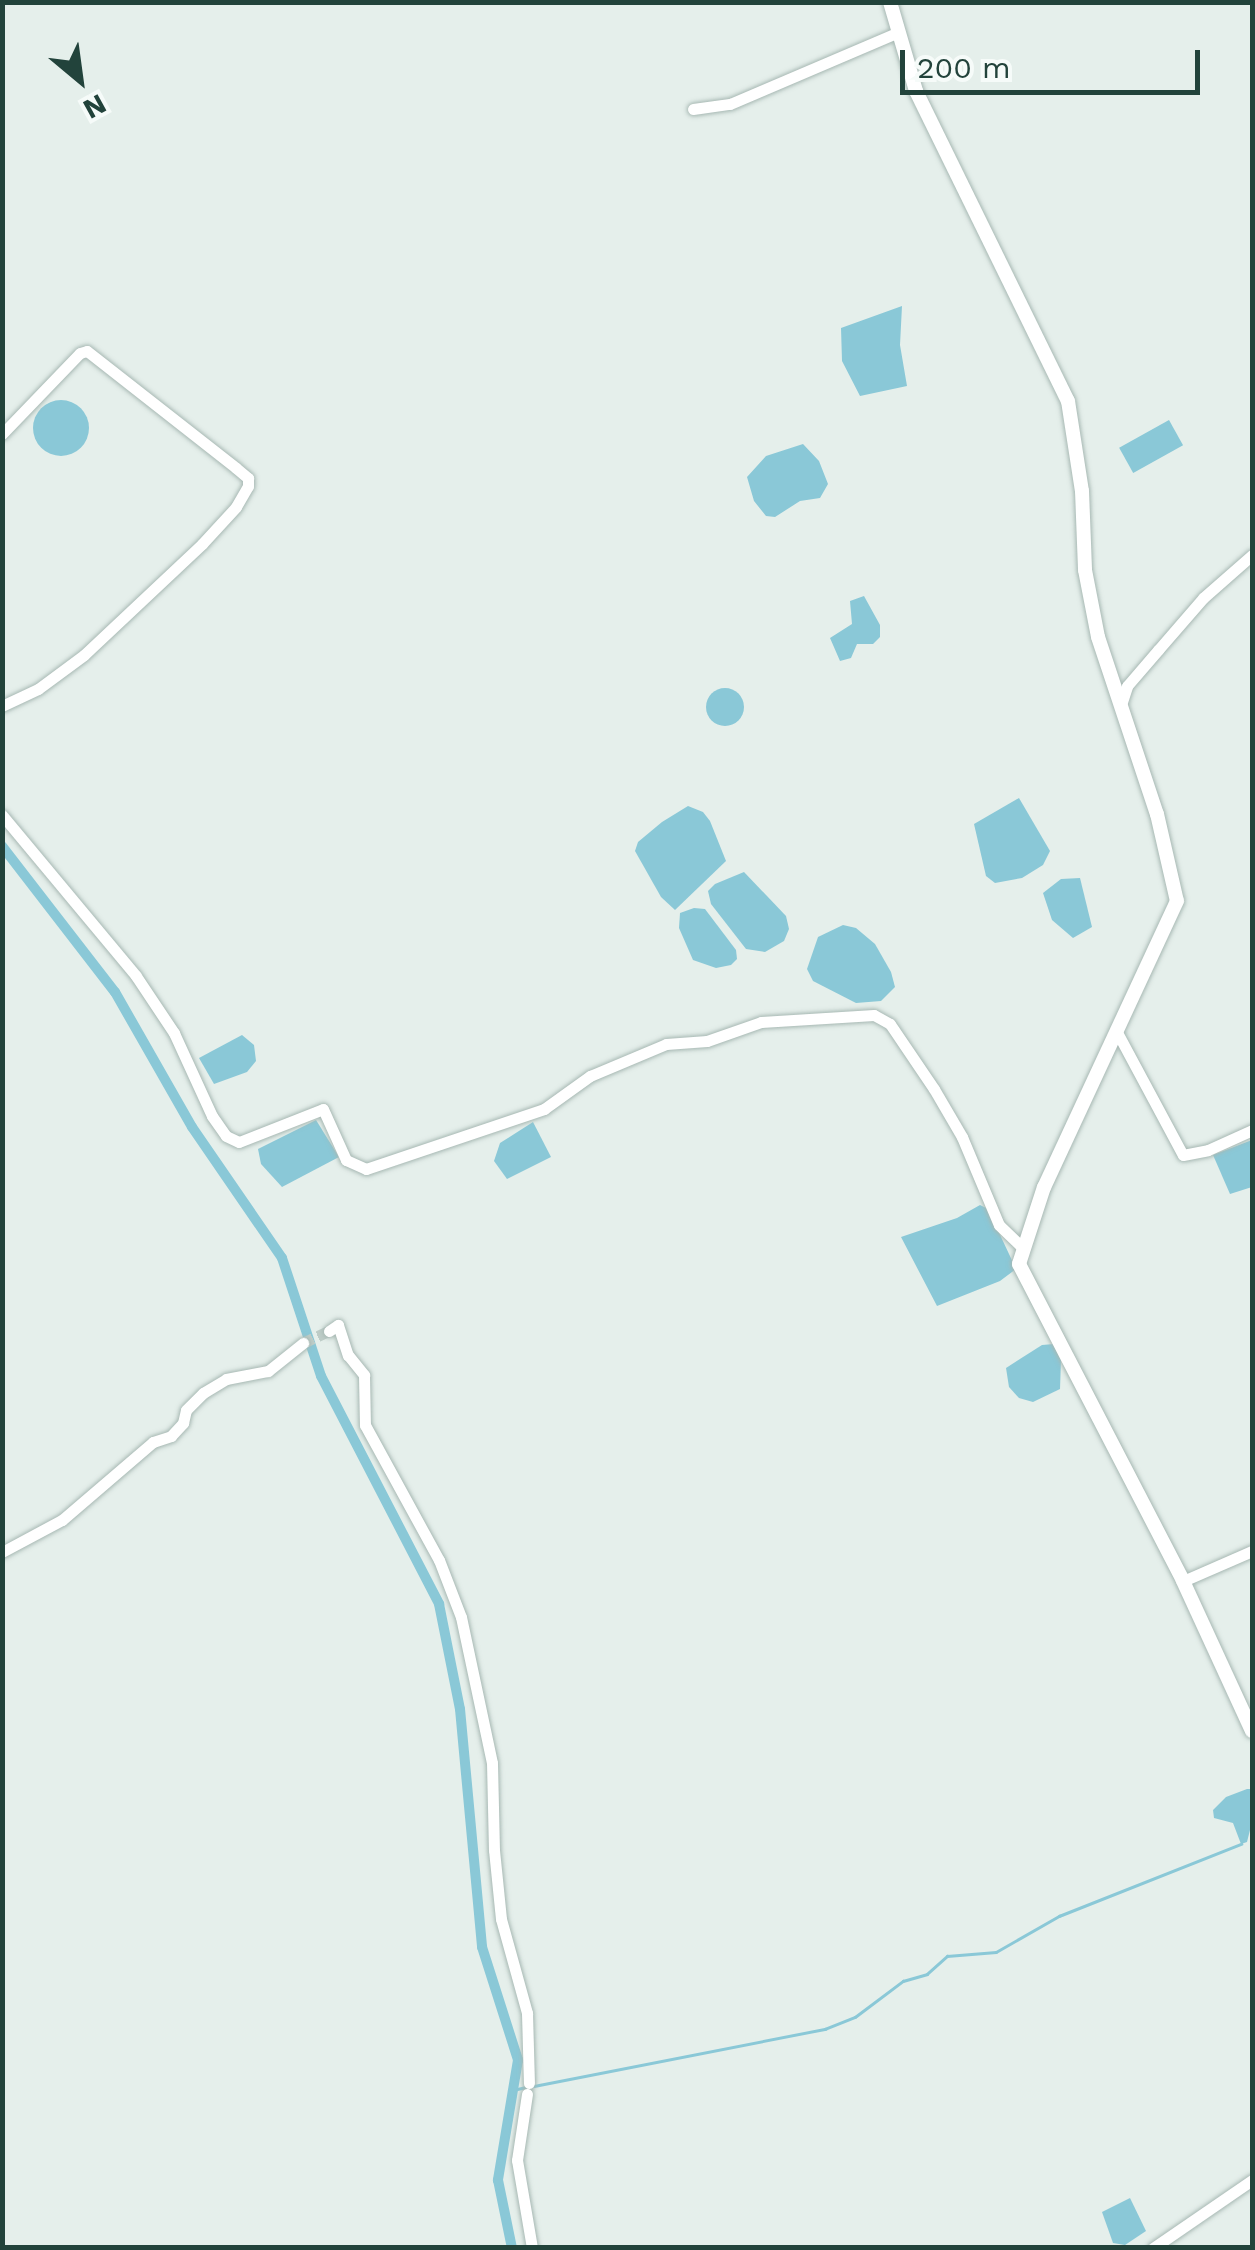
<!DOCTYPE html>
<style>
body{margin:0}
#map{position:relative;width:1255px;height:2250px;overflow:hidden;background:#e5efeb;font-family:"Work Sans",sans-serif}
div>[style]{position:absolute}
.water>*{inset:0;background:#8ac8d7;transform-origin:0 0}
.round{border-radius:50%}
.stream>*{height:2.5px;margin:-1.25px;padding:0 1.25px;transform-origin:1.25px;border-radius:1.25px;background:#8ac8d7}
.canal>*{height:10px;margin:-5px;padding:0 5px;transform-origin:5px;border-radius:5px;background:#8ac8d7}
.minor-tunnel>*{height:11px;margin-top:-5.5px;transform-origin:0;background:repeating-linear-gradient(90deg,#becdc8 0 11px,transparent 0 16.5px)}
.roads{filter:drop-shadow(0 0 2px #a7b8b3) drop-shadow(0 0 2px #a7b8b3)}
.minor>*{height:11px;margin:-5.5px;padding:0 5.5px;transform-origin:5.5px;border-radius:5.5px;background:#fff}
.tertiary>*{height:14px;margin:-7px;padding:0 7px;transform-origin:7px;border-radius:7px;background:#fff}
span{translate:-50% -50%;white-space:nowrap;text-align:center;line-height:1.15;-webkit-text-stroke:9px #f6fbf9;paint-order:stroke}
.frame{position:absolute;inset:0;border:5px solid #22433b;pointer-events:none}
.north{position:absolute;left:30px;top:30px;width:100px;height:100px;-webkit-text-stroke:8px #f6fbf9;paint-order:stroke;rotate:151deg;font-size:28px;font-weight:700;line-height:40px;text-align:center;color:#22433b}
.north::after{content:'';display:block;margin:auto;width:35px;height:45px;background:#22433b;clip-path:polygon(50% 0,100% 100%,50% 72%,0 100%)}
.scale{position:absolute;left:900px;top:50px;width:300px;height:45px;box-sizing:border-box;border:5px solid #22433b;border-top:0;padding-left:12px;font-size:30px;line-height:35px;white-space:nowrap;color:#22433b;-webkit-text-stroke:8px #f6fbf9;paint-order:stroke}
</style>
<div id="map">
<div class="water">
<i style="clip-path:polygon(902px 306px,900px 345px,907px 386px,860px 396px,842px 361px,841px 328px)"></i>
<i class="round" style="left:33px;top:400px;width:56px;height:56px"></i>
<i style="left:1169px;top:420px;width:29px;height:57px;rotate:61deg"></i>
<i style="clip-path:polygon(803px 444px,819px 461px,828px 484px,820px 498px,800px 501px,775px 517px,766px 516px,754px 501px,747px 477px,766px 456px)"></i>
<i style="clip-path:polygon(864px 596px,880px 625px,880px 637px,873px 644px,857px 644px,851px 658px,840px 661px,830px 638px,852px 624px,850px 601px)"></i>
<i class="round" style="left:706px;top:688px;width:38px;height:38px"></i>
<i style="clip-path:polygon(1019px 798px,1050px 851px,1043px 865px,1022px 878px,995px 883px,986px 876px,974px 824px)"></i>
<i style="clip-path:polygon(688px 806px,703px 812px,710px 821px,726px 861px,675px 910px,661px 897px,635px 851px,638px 842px,662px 822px)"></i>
<i style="clip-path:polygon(744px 872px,786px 916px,789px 929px,784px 941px,765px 952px,746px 949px,711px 904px,708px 891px,715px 884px)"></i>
<i style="clip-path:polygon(1080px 878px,1092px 927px,1073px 938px,1052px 920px,1043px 893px,1061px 879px)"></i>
<i style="clip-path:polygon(694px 908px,705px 909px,736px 950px,737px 959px,731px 965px,716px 968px,693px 960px,679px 928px,680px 913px)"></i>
<i style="clip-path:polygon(843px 925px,856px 928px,875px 944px,891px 972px,895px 987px,881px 1001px,856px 1003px,813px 981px,807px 969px,818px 937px)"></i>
<i style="clip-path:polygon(242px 1035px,254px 1045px,256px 1061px,247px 1072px,214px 1084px,199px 1058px)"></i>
<i style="clip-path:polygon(316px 1120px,339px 1157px,282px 1187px,261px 1164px,258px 1149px)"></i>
<i style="clip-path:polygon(533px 1122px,551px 1157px,507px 1179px,494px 1161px,500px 1143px)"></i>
<i style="clip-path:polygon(1252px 1140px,1252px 1187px,1230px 1194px,1213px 1155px)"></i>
<i style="clip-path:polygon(980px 1205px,988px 1209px,1016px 1269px,1000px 1281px,937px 1306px,901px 1237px,957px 1218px)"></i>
<i style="clip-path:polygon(1054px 1344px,1061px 1360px,1060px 1389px,1033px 1402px,1019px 1398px,1009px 1387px,1006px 1368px,1042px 1345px)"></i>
<i style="clip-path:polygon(1247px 1789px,1252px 1789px,1252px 1822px,1247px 1842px,1241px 1844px,1233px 1823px,1214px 1818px,1213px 1810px,1226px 1797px)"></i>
<i style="clip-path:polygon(1130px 2198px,1146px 2231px,1125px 2245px,1113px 2243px,1102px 2212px)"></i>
</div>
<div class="stream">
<i style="left:534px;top:2086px;width:297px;rotate:-11.1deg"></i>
<i style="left:825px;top:2029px;width:32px;rotate:-22deg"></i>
<i style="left:855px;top:2017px;width:60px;rotate:-36.9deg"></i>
<i style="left:903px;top:1981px;width:25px;rotate:-16deg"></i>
<i style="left:927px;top:1974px;width:27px;rotate:-42deg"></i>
<i style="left:947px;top:1956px;width:49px;rotate:-4.7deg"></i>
<i style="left:996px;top:1952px;width:73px;rotate:-29.7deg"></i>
<i style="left:1059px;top:1916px;width:196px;rotate:-21.6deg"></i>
<i style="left:513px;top:2090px;width:13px;rotate:-13deg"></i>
</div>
<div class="canal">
<i style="left:2px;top:846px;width:185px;rotate:52.3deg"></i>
<i style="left:115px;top:992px;width:155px;rotate:60.3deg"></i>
<i style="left:192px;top:1127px;width:159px;rotate:55.5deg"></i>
<i style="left:282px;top:1258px;width:124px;rotate:71.7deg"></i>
<i style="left:321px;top:1376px;width:257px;rotate:62.6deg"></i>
<i style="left:439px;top:1604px;width:107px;rotate:78.7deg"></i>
<i style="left:460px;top:1709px;width:239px;rotate:84.7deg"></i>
<i style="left:482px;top:1947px;width:119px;rotate:72.3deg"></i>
<i style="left:518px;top:2060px;width:122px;rotate:99.5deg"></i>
<i style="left:498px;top:2180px;width:69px;rotate:78.4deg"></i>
</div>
<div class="minor-tunnel">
<i style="left:303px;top:1343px;width:29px;rotate:-25deg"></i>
</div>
<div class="roads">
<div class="minor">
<i style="left:693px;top:109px;width:37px;rotate:-8deg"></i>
<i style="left:730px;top:104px;width:184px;rotate:-23.1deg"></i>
<i style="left:2px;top:434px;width:112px;rotate:-46.1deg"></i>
<i style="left:80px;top:353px;width:7px;rotate:-16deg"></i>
<i style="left:87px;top:351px;width:189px;rotate:38.1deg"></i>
<i style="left:236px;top:468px;width:16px;rotate:40deg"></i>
<i style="left:248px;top:478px;width:8px;rotate:90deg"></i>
<i style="left:248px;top:486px;width:24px;rotate:120deg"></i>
<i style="left:236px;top:507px;width:50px;rotate:132.6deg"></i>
<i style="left:202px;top:544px;width:162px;rotate:136.8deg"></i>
<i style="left:84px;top:655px;width:57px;rotate:143.5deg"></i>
<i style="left:38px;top:689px;width:40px;rotate:155deg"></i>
<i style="left:1121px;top:705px;width:20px;rotate:-72deg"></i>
<i style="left:1127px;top:686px;width:48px;rotate:-49.3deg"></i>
<i style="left:1158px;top:650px;width:69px;rotate:-49.1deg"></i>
<i style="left:1203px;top:598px;width:65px;rotate:-41.3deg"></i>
<i style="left:2px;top:815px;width:209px;rotate:50.2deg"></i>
<i style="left:136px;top:976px;width:69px;rotate:56.3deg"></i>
<i style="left:174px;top:1033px;width:91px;rotate:65.4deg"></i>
<i style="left:212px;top:1116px;width:24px;rotate:55deg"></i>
<i style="left:226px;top:1136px;width:14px;rotate:25deg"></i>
<i style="left:239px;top:1142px;width:90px;rotate:-21.4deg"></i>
<i style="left:323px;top:1109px;width:56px;rotate:65.7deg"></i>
<i style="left:346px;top:1160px;width:22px;rotate:24deg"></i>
<i style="left:366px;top:1169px;width:188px;rotate:-18.6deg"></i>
<i style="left:544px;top:1109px;width:57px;rotate:-35.7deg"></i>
<i style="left:590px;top:1076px;width:82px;rotate:-22.8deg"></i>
<i style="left:666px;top:1044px;width:41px;rotate:-4.2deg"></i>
<i style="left:707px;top:1041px;width:57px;rotate:-19.4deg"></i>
<i style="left:761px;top:1022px;width:113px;rotate:-3.5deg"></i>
<i style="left:874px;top:1015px;width:18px;rotate:29deg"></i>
<i style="left:890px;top:1024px;width:78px;rotate:55.9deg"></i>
<i style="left:934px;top:1089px;width:56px;rotate:59.7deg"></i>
<i style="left:962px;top:1137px;width:95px;rotate:67.2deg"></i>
<i style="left:999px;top:1225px;width:35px;rotate:44deg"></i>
<i style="left:1118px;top:1034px;width:137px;rotate:61.8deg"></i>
<i style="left:1183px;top:1155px;width:25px;rotate:-11deg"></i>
<i style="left:1208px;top:1150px;width:48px;rotate:-24.4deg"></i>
<i style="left:329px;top:1331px;width:11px;rotate:-34deg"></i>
<i style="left:338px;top:1325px;width:32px;rotate:72deg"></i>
<i style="left:348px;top:1355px;width:26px;rotate:51deg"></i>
<i style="left:364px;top:1375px;width:50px;rotate:88.9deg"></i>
<i style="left:365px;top:1425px;width:154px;rotate:61.3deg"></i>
<i style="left:439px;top:1560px;width:61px;rotate:68.9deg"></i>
<i style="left:461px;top:1617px;width:149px;rotate:78deg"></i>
<i style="left:492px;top:1763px;width:87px;rotate:88.7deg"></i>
<i style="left:494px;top:1850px;width:69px;rotate:84.2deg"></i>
<i style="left:501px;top:1919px;width:98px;rotate:74.5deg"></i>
<i style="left:527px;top:2013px;width:70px;rotate:88.4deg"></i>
<i style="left:2px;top:1552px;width:68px;rotate:-28.1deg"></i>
<i style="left:62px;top:1520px;width:120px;rotate:-40.6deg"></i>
<i style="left:153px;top:1442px;width:19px;rotate:-18deg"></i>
<i style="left:171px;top:1436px;width:18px;rotate:-47deg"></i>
<i style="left:183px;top:1423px;width:13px;rotate:-77deg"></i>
<i style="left:186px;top:1410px;width:24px;rotate:-45deg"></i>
<i style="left:203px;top:1393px;width:27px;rotate:-31deg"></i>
<i style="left:226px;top:1379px;width:43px;rotate:-10.8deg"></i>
<i style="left:268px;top:1371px;width:45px;rotate:-38.7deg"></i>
<i style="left:1183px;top:1581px;width:75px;rotate:-23.5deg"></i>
<i style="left:527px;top:2094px;width:67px;rotate:98.6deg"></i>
<i style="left:517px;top:2160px;width:89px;rotate:80.3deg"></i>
<i style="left:1153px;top:2248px;width:120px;rotate:-34.5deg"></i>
</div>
<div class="tertiary">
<i style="left:890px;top:2px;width:93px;rotate:73.7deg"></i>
<i style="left:916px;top:91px;width:345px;rotate:63.9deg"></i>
<i style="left:1068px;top:401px;width:91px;rotate:81.2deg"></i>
<i style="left:1082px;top:491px;width:79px;rotate:87.8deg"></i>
<i style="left:1085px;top:570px;width:68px;rotate:79deg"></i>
<i style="left:1098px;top:637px;width:187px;rotate:71.6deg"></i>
<i style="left:1157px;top:814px;width:89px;rotate:77.1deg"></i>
<i style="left:1177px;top:901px;width:315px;rotate:114.9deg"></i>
<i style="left:1044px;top:1187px;width:81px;rotate:108deg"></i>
<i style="left:1019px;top:1264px;width:357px;rotate:62.6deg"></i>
<i style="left:1183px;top:1581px;width:165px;rotate:65.3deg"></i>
</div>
</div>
<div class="frame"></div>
<div class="north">N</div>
<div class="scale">200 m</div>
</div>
